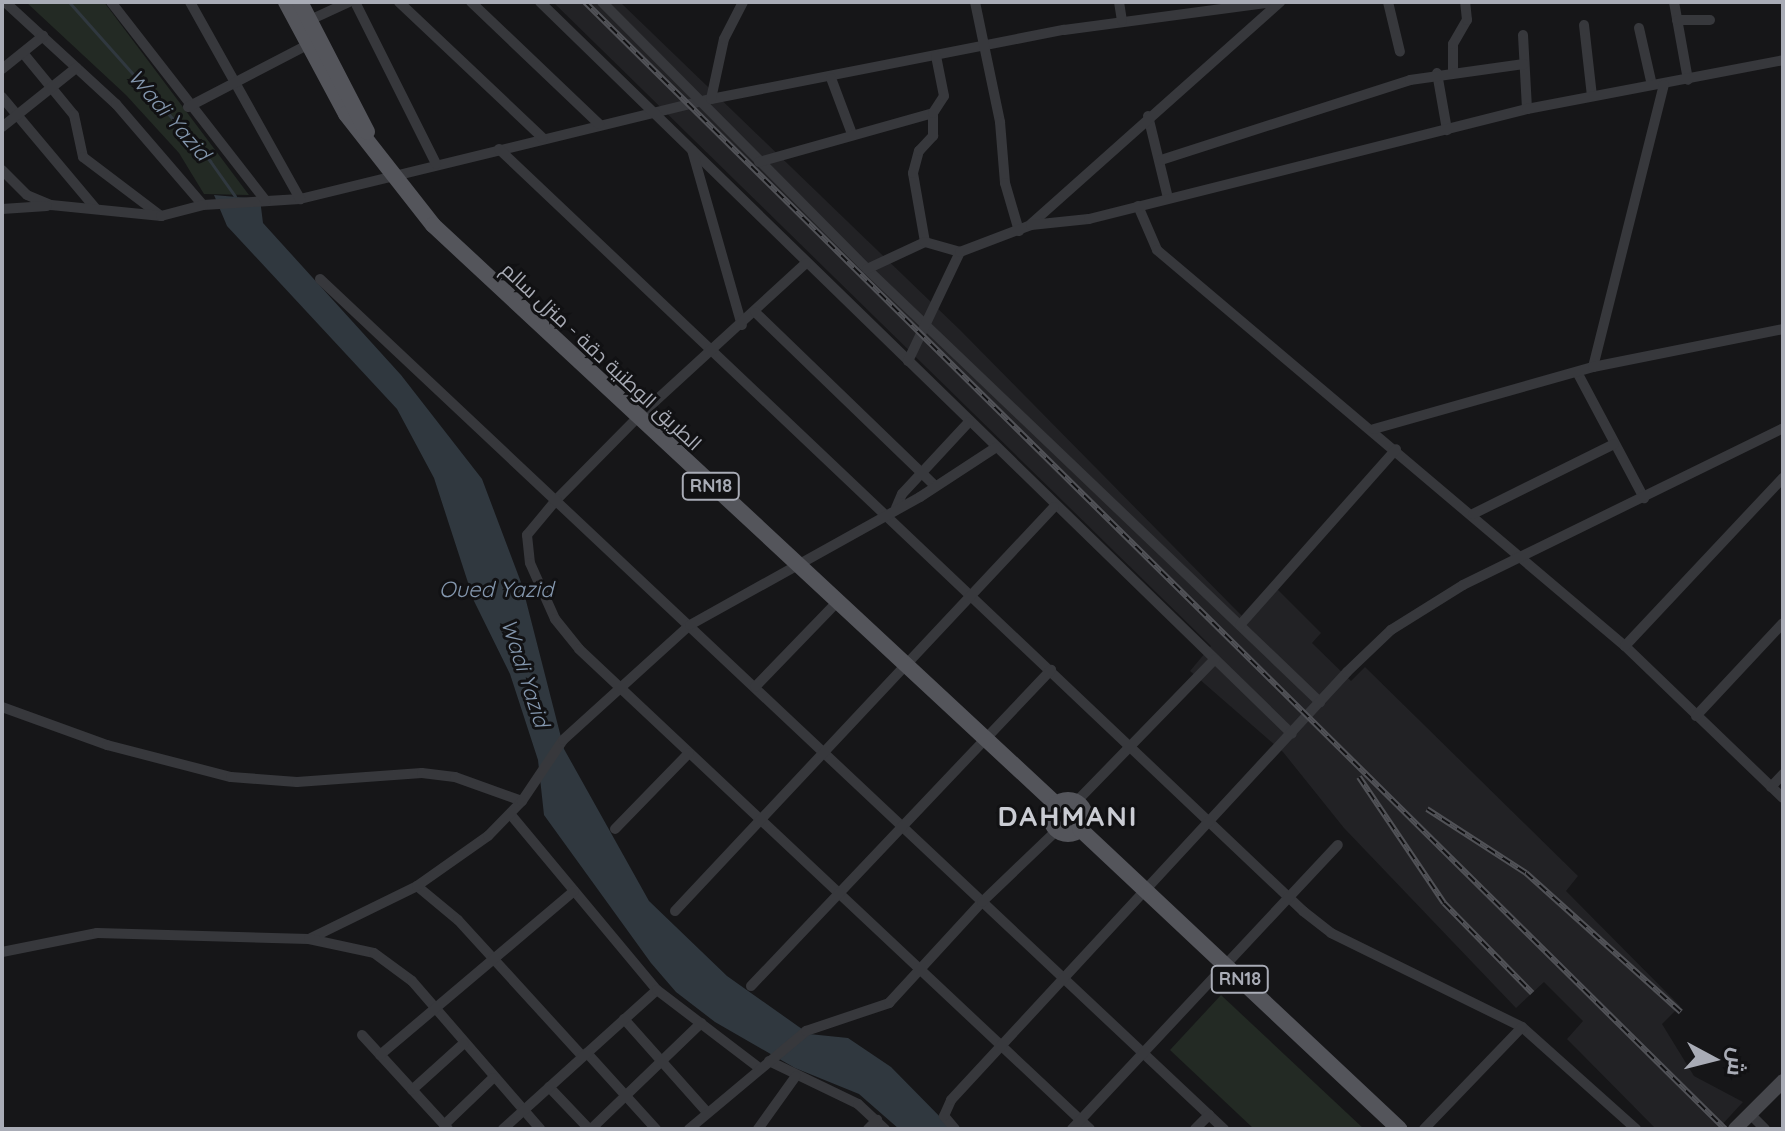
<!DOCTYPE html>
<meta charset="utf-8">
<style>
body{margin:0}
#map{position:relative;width:1785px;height:1131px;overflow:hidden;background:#161618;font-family:Quicksand,Cairo,sans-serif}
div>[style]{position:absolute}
.built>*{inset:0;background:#222225}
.green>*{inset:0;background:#232a24}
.water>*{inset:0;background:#30383f}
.stream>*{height:3px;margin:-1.5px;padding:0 1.5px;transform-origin:1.5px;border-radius:1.5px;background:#30383f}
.minor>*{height:10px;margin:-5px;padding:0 5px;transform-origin:5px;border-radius:5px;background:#37383c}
.secondary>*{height:14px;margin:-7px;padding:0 7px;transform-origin:7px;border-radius:7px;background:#46474c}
.primary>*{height:16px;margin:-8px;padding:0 8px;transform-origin:8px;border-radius:8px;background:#54555b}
.primary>.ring{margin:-8px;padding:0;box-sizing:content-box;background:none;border:16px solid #54555b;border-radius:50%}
.rail>*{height:6px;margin-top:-3px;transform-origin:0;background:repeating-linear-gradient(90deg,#111113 0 9px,#515257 0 18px);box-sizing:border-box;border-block:2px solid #515257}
span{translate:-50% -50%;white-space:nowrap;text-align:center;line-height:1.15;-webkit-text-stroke:6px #111113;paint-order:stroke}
.shield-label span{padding:2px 6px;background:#111113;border:2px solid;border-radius:6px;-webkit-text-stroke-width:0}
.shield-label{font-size:18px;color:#a9acb6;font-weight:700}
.street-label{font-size:20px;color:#a9acb6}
.water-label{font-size:22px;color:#8497ae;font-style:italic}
.district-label{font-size:28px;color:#caccd3;font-weight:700;letter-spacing:2px}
.frame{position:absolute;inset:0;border:4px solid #a9acb6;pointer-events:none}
.north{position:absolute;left:1673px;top:1019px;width:80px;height:80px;-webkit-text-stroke:6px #111113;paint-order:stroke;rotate:97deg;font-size:22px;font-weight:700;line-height:32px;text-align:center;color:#a9acb6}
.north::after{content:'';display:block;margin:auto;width:28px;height:36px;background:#a9acb6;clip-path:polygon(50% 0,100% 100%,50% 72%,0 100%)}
</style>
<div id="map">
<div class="built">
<i style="clip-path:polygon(553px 2px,620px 2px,960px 330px,1242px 616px,1272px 584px,1321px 633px,1312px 643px,1351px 681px,1365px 667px,1578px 876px,1566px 891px,1680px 1006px,1662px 1024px,1694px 1076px,1743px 1102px,1718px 1129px,1656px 1129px,1567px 1039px,1583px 1021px,1544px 982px,1516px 1008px,1344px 828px,1283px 752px,1190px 671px,1211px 646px)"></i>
</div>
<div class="green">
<i style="clip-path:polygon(26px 2px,104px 2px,249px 195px,204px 194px,179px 153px,126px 95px)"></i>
<i style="clip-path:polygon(1221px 995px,1364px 1129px,1254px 1129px,1170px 1050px)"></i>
</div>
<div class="water">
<i style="clip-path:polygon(214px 195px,260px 199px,263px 223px,401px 375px,482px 479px,522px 585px,564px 749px,649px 901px,727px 976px,809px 1034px,848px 1038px,891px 1067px,952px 1129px,899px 1129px,859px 1094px,795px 1068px,715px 1022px,676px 992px,651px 963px,544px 815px,538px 760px,510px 674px,474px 601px,434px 478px,397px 409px,227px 226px)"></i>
</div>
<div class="stream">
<i style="left:69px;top:2px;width:213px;rotate:48.4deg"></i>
<i style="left:210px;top:161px;width:43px;rotate:54.5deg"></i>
</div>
<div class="minor">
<i style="left:5px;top:2px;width:151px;rotate:42.6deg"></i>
<i style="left:116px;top:104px;width:133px;rotate:49.3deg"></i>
<i style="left:203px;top:205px;width:97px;rotate:-3.5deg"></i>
<i style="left:300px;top:199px;width:423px;rotate:-13.7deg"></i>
<i style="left:711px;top:99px;width:360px;rotate:-11.1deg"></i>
<i style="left:1064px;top:30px;width:212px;rotate:-7.6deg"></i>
<i style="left:111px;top:2px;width:252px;rotate:52.1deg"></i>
<i style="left:190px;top:2px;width:226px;rotate:60.8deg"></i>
<i style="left:355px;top:2px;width:181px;rotate:63.4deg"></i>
<i style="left:399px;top:2px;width:198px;rotate:43.4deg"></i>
<i style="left:471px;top:2px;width:177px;rotate:43.6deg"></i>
<i style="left:540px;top:2px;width:1049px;rotate:44.23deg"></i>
<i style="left:602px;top:2px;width:376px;rotate:45.2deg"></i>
<i style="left:867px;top:269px;width:627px;rotate:43.71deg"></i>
<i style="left:975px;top:2px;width:123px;rotate:78.2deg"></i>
<i style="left:1000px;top:122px;width:61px;rotate:85.3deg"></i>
<i style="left:1005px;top:183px;width:50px;rotate:73.7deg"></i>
<i style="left:1119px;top:2px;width:19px;rotate:81deg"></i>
<i style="left:1388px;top:2px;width:51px;rotate:76.5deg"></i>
<i style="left:1674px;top:2px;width:79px;rotate:79.8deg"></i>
<i style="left:310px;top:20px;width:43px;rotate:-24.8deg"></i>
<i style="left:1677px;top:20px;width:33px"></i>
<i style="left:1584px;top:25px;width:71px;rotate:83.6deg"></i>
<i style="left:1639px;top:28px;width:58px;rotate:77.2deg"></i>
<i style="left:1523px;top:35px;width:74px;rotate:86.9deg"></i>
<i style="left:23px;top:53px;width:80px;rotate:50.6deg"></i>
<i style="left:74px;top:115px;width:43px;rotate:77.9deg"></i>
<i style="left:83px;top:157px;width:98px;rotate:37.1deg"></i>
<i style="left:2px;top:69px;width:53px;rotate:-38.8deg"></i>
<i style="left:1453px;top:71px;width:27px;rotate:-90deg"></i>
<i style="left:1453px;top:44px;width:28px;rotate:-60deg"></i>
<i style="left:1467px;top:20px;width:18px;rotate:-96deg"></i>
<i style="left:1437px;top:73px;width:58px;rotate:80deg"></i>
<i style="left:831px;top:78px;width:60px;rotate:69.4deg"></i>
<i style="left:2px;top:97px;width:145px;rotate:50deg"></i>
<i style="left:711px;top:99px;width:61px;rotate:-77.8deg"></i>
<i style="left:724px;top:39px;width:42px;rotate:-62.8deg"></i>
<i style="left:188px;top:107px;width:139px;rotate:-27.5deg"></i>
<i style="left:1148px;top:116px;width:84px;rotate:76.3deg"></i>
<i style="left:2px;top:127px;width:95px;rotate:-38.6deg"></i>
<i style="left:499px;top:149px;width:1108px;rotate:43.46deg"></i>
<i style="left:1303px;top:911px;width:36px;rotate:38deg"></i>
<i style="left:1331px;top:933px;width:213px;rotate:26.2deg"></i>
<i style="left:1522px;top:1027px;width:153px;rotate:41.8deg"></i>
<i style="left:692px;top:150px;width:182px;rotate:74.1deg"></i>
<i style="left:1161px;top:160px;width:262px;rotate:-17.8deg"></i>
<i style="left:1410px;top:80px;width:115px;rotate:-8deg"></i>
<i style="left:759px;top:162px;width:181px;rotate:-15.7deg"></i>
<i style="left:2px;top:170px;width:35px;rotate:45deg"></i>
<i style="left:27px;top:195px;width:26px;rotate:23deg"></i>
<i style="left:51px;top:205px;width:111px;rotate:5.7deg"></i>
<i style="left:161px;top:216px;width:43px;rotate:-14.7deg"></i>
<i style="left:1138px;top:206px;width:48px;rotate:66.6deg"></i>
<i style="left:1157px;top:250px;width:613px;rotate:40.24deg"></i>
<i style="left:1625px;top:646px;width:219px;rotate:43.9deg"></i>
<i style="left:2px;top:209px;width:45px;rotate:-3.8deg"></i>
<i style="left:1031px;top:224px;width:334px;rotate:-41.7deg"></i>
<i style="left:925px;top:242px;width:70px;rotate:-99.9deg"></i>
<i style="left:913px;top:173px;width:23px;rotate:-75deg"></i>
<i style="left:919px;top:151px;width:21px;rotate:-47deg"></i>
<i style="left:933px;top:136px;width:23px;rotate:-90deg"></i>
<i style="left:933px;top:113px;width:20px;rotate:-57deg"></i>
<i style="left:944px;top:96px;width:41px;rotate:-101.3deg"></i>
<i style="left:806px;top:263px;width:228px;rotate:137.5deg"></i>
<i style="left:638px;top:417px;width:115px;rotate:134.6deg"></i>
<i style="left:557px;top:499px;width:47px;rotate:129.8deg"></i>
<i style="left:527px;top:535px;width:28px;rotate:84deg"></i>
<i style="left:530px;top:563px;width:61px;rotate:65.9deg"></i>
<i style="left:555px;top:619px;width:38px;rotate:51deg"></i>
<i style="left:579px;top:649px;width:701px;rotate:43.21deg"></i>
<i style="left:867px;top:269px;width:64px;rotate:-25deg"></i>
<i style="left:925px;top:242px;width:36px;rotate:16deg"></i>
<i style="left:320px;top:279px;width:1241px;rotate:43.24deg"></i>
<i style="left:755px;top:312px;width:250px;rotate:44deg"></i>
<i style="left:908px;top:361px;width:121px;rotate:-64.5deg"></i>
<i style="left:960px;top:252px;width:76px;rotate:-20.8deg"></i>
<i style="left:1031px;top:225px;width:58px;rotate:-5.9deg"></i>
<i style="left:1089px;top:219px;width:452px;rotate:-14.1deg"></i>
<i style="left:1527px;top:109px;width:261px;rotate:-10.8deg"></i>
<i style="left:1593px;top:367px;width:291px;rotate:-75.9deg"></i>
<i style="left:1577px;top:372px;width:143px;rotate:62deg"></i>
<i style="left:1374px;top:429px;width:228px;rotate:-15.8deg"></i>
<i style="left:1593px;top:367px;width:194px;rotate:-11.3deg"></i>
<i style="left:896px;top:508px;width:15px;rotate:-67deg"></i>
<i style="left:902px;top:494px;width:98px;rotate:-47.1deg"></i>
<i style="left:1473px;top:514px;width:157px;rotate:-26.4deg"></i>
<i style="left:1240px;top:625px;width:235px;rotate:-48.4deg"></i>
<i style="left:1625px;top:646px;width:231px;rotate:-46.8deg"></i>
<i style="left:755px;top:687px;width:120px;rotate:-46deg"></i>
<i style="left:2px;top:707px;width:112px;rotate:19.9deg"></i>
<i style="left:107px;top:745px;width:128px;rotate:14.5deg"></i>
<i style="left:231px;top:777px;width:66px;rotate:4.3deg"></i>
<i style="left:297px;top:782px;width:125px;rotate:-4.1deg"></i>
<i style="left:422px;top:773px;width:33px;rotate:7deg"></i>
<i style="left:455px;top:777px;width:71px;rotate:19.7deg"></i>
<i style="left:1696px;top:716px;width:127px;rotate:-46.9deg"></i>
<i style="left:1771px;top:787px;width:18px;rotate:-47deg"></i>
<i style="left:1076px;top:802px;width:199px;rotate:-45.8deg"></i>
<i style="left:511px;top:815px;width:228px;rotate:50.2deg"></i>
<i style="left:615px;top:829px;width:106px;rotate:-45.8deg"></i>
<i style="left:417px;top:886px;width:53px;rotate:39.7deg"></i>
<i style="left:458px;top:920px;width:185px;rotate:47.6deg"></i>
<i style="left:675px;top:911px;width:554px;rotate:-46.83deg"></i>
<i style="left:309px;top:939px;width:120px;rotate:-26.1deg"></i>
<i style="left:417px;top:886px;width:87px;rotate:-35.2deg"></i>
<i style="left:488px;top:836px;width:49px;rotate:-45.8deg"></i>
<i style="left:522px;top:801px;width:73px;rotate:-56.1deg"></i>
<i style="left:563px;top:740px;width:171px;rotate:-42.2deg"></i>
<i style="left:690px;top:625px;width:263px;rotate:-29.1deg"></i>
<i style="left:920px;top:497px;width:90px;rotate:-33.2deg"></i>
<i style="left:2px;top:952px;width:97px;rotate:-11.3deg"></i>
<i style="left:97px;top:933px;width:212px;rotate:1.6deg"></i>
<i style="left:309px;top:939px;width:66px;rotate:12.2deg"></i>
<i style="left:374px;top:953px;width:47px;rotate:36.4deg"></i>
<i style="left:412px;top:981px;width:196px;rotate:49.1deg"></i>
<i style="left:751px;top:986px;width:436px;rotate:-46.5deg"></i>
<i style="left:624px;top:1019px;width:125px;rotate:48.3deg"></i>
<i style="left:362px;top:1035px;width:127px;rotate:47.5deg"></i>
<i style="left:587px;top:1053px;width:103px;rotate:47.8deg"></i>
<i style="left:380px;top:1055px;width:254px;rotate:-40.2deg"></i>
<i style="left:769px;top:1061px;width:99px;rotate:25.8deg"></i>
<i style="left:858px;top:1104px;width:37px;rotate:43deg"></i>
<i style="left:549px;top:1087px;width:58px;rotate:46.4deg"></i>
<i style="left:412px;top:1090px;width:69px;rotate:-42deg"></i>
<i style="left:1750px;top:1114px;width:21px;rotate:45deg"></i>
<i style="left:444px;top:1125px;width:68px;rotate:-43.8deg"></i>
<i style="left:503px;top:1129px;width:207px;rotate:-42.1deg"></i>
<i style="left:657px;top:990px;width:127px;rotate:37.3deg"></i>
<i style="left:591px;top:1129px;width:153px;rotate:-43.9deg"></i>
<i style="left:689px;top:1129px;width:153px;rotate:-39.9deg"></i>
<i style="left:806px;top:1031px;width:88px;rotate:-18.6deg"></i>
<i style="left:889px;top:1003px;width:137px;rotate:-47.4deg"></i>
<i style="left:982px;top:902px;width:104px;rotate:-43.8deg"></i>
<i style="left:758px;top:1129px;width:65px;rotate:-54.4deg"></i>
<i style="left:868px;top:1129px;width:13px;rotate:-45deg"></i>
<i style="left:955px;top:1129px;width:17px;rotate:-130deg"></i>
<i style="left:944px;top:1116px;width:17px;rotate:-66deg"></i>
<i style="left:951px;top:1100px;width:583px;rotate:-47.22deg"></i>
<i style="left:1347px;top:672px;width:61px;rotate:-43.7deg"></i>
<i style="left:1391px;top:630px;width:85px;rotate:-32deg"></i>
<i style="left:1463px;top:585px;width:356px;rotate:-26.1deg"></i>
<i style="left:1072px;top:1129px;width:389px;rotate:-46.9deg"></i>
<i style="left:1195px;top:1129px;width:20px;rotate:-45deg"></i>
<i style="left:1424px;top:1129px;width:141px;rotate:-46.1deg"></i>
</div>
<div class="secondary">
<i style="left:1735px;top:1129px;width:68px;rotate:-45deg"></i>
</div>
<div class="primary">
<i style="left:286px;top:2px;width:127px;rotate:61.8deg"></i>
<i style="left:346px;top:114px;width:141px;rotate:51.9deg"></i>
<i style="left:433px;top:225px;width:852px;rotate:42.91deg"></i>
<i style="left:300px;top:2px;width:146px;rotate:62.7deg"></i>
<i class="ring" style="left:1051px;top:800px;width:18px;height:18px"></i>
<i style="left:1080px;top:829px;width:438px;rotate:43.2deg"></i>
</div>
<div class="rail">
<i style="left:585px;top:2px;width:1603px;rotate:44.67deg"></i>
<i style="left:1359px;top:777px;width:152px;rotate:56deg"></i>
<i style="left:1444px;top:903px;width:126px;rotate:45.6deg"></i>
<i style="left:1427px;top:809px;width:118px;rotate:32.9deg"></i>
<i style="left:1526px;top:873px;width:208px;rotate:41.9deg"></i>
</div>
<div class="shield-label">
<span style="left:711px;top:486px">RN18</span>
<span style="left:1240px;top:979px">RN18</span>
</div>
<div class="street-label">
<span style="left:602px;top:356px;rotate:43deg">الطريق الوطنية دقة - منزل سالم</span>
</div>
<div class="water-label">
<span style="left:169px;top:115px;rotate:49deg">Wadi Yazid</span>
<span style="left:496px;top:590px">Oued Yazid</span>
<span style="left:525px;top:673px;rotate:72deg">Wadi Yazid</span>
</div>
<div class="district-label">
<span style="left:1068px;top:816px">DAHMANI</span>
</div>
<div class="frame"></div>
<div class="north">ش</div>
</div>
